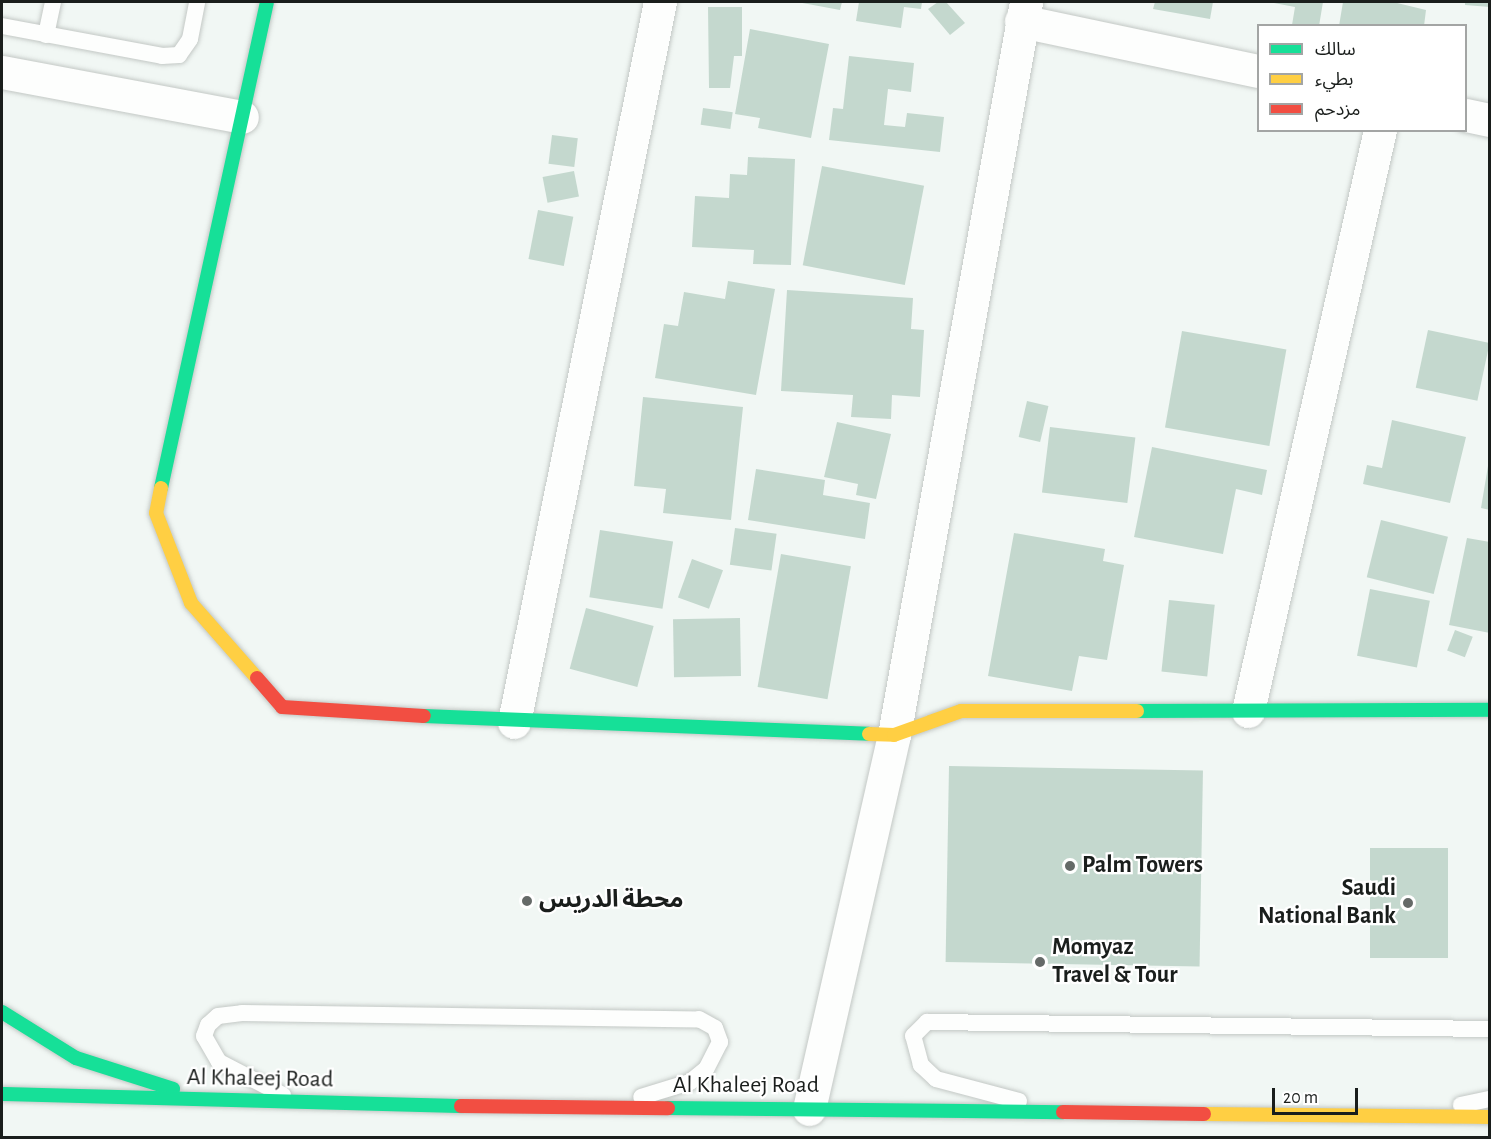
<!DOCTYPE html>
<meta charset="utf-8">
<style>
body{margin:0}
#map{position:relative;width:1491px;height:1139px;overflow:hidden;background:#f1f7f4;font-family:"Alegreya Sans","Noto Sans Arabic",sans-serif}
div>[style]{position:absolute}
.building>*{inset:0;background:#c4d8ce;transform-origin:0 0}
.roads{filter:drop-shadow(0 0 2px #c3c8c5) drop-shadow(0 0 2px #c3c8c5)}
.lane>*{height:16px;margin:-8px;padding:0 8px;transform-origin:8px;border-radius:8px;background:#fdfefd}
.street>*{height:33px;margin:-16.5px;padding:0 16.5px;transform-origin:16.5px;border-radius:16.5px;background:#fdfefd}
.fast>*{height:14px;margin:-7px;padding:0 7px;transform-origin:7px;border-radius:7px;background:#16e098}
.slow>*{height:14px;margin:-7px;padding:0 7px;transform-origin:7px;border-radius:7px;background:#ffcf43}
.jam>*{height:14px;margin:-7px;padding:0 7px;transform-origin:7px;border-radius:7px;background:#f24e42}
.dots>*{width:16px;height:16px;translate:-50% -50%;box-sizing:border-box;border:3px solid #fff;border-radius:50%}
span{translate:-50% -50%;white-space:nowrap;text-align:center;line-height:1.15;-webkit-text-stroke:4.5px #fff;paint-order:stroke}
.poi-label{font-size:24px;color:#1a1e1c;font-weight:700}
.left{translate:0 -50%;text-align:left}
.right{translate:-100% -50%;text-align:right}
.street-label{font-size:24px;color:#1a1e1c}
.frame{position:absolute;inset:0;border:3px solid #1a1e1c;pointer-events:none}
.legend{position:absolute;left:1257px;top:24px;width:210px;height:108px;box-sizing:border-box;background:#fff;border:2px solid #a3a5a4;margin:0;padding:8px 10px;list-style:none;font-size:18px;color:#1a1e1c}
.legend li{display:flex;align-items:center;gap:12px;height:30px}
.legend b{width:30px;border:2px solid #a3a5a4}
.scale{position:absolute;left:1272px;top:1088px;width:86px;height:27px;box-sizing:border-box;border:3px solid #1a1e1c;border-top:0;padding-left:8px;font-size:18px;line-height:21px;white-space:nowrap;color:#1a1e1c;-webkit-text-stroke:4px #fff;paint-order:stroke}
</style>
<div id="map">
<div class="building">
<i style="clip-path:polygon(797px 2px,842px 2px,840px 10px)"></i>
<i style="clip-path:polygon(859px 2px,922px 2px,921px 9px,904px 7px,901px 28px,856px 21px)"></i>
<i style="clip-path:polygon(938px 2px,946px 2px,965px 23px,950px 35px,928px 9px)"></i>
<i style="clip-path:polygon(1155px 2px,1213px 2px,1210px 19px,1153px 9px)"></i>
<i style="clip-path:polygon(1268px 2px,1323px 2px,1319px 26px,1292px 25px,1295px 7px)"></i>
<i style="clip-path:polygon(1343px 2px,1393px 2px,1426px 10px,1424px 26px,1339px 26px)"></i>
<i style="clip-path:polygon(1465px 2px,1490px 2px,1490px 7px,1465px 5px)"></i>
<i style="clip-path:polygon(708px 7px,742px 7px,742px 56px,734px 56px,730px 88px,709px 88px)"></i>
<i style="clip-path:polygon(750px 29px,829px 44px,811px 138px,758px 128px,760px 118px,735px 114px)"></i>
<i style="clip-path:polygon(849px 56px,914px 63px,911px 92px,888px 89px,884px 125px,905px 127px,907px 113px,944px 117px,940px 152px,829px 140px,833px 108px,843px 109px)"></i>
<i style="left:703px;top:108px;width:30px;height:17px;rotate:8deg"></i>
<i style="left:552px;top:135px;width:26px;height:29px;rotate:7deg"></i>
<i style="clip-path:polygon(748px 157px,795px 159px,791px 265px,753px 264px,754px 250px,692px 247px,695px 196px,729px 198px,730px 174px,747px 175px)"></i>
<i style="left:822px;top:166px;width:104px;height:101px;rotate:11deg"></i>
<i style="left:574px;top:171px;width:26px;height:32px;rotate:79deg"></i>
<i style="left:538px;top:210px;width:36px;height:50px;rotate:11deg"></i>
<i style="clip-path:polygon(728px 281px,775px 289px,756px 395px,655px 378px,664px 324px,678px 326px,684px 292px,725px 299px)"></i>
<i style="clip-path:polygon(787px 290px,913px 298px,911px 329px,924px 330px,920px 397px,892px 395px,891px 419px,851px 417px,853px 395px,781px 391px)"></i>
<i style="left:1428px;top:330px;width:63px;height:59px;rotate:12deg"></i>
<i style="left:1182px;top:331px;width:106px;height:98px;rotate:10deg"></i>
<i style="clip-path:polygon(643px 397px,743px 407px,731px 520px,663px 513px,666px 489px,634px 486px)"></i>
<i style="left:1027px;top:401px;width:22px;height:37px;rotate:13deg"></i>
<i style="clip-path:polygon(1392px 420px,1466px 437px,1450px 503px,1363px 484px,1367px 465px,1382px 468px)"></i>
<i style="clip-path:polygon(837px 422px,891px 434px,876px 499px,856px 495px,858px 484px,824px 477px)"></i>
<i style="left:1050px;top:427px;width:86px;height:66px;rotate:7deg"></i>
<i style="clip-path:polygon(1152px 447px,1267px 470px,1262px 495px,1236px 489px,1223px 554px,1134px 537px)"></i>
<i style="clip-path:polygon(1488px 466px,1490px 466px,1490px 510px,1481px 508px)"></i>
<i style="clip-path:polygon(756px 469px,825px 480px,823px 495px,870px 503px,865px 539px,748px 520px)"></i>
<i style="left:1381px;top:520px;width:69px;height:59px;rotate:14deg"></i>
<i style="left:735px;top:528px;width:42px;height:37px;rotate:8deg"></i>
<i style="left:600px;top:530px;width:74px;height:68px;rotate:9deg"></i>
<i style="clip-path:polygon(1014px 533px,1105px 549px,1103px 561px,1124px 565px,1107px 660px,1079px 656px,1072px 691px,988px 676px)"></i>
<i style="clip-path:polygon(1467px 538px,1490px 542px,1490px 633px,1449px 625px)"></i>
<i style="left:781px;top:554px;width:71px;height:135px;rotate:10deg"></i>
<i style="left:692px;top:559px;width:33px;height:41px;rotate:20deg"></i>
<i style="left:1370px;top:589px;width:61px;height:68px;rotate:11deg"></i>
<i style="left:1169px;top:600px;width:46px;height:72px;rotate:6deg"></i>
<i style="left:586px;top:608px;width:70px;height:63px;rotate:15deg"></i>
<i style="left:740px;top:618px;width:58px;height:67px;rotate:89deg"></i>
<i style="left:1455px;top:630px;width:19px;height:22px;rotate:21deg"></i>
<i style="left:949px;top:766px;width:254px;height:196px;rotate:1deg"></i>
<i style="left:1370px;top:848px;width:78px;height:110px"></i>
</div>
<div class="roads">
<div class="lane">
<i style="left:2px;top:26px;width:163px;rotate:10.6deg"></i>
<i style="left:162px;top:56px;width:17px;rotate:-3deg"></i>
<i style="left:179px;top:55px;width:19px;rotate:-55deg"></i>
<i style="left:190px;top:39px;width:38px;rotate:-79deg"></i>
<i style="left:46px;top:35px;width:34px;rotate:-78deg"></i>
<i style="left:283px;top:1095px;width:72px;rotate:-152.7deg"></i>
<i style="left:219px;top:1062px;width:30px;rotate:-120deg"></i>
<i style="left:204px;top:1036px;width:12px;rotate:-70deg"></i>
<i style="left:208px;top:1025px;width:13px;rotate:-42deg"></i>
<i style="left:218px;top:1016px;width:24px;rotate:-7deg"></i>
<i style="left:242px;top:1013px;width:457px;rotate:0.8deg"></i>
<i style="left:699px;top:1019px;width:18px;rotate:29deg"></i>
<i style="left:715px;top:1028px;width:15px;rotate:70deg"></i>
<i style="left:720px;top:1042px;width:30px;rotate:117deg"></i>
<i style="left:706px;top:1069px;width:21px;rotate:141deg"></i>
<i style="left:690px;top:1082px;width:51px;rotate:163deg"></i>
<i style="left:1019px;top:1101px;width:86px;rotate:-165.2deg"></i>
<i style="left:936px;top:1079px;width:21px;rotate:-137deg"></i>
<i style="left:921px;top:1065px;width:30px;rotate:-105deg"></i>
<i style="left:913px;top:1036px;width:20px;rotate:-45deg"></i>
<i style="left:927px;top:1022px;width:563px;rotate:0.71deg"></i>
<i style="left:1461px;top:1105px;width:30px;rotate:-12deg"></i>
</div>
<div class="street">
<i style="left:1021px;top:21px;width:242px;rotate:11.9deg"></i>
<i style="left:2px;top:72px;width:244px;rotate:10.6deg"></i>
<i style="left:1466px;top:115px;width:25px;rotate:12deg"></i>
<i style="left:1248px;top:711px;width:596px;rotate:-77.2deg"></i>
<i style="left:514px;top:722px;width:735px;rotate:-78.54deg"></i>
<i style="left:809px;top:1109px;width:384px;rotate:-77.2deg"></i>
<i style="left:894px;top:735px;width:745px;rotate:-79.79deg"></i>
</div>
<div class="fast">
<i style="left:161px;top:488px;width:497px;rotate:-77.7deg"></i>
<i style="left:1137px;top:711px;width:353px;rotate:-0.2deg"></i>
<i style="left:424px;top:716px;width:445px;rotate:2.3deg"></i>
<i style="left:2px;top:1012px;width:87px;rotate:31.9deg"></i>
<i style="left:76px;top:1058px;width:102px;rotate:17.7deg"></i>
<i style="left:2px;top:1094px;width:459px;rotate:1.5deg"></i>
<i style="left:668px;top:1108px;width:395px;rotate:0.6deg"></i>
</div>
<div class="slow">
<i style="left:161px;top:488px;width:25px;rotate:101deg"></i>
<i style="left:156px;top:513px;width:97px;rotate:68.7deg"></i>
<i style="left:191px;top:603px;width:100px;rotate:48.7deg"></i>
<i style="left:869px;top:734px;width:25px;rotate:2deg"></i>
<i style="left:894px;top:735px;width:71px;rotate:-19.7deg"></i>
<i style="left:961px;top:711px;width:176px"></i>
<i style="left:1204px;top:1114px;width:286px;rotate:0.6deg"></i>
</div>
<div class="jam">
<i style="left:257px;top:678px;width:38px;rotate:49deg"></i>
<i style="left:282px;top:707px;width:142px;rotate:3.6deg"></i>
<i style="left:461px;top:1106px;width:207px;rotate:0.6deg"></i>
<i style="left:1063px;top:1112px;width:141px;rotate:0.8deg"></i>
</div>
</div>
<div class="dots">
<i style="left:1070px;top:866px;background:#656a68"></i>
<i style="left:527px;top:901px;background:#656a68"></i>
<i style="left:1408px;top:903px;background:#656a68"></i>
<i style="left:1040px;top:962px;background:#656a68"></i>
</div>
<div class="poi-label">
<span class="left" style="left:1082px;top:866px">Palm Towers</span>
<span class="right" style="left:1396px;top:903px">Saudi<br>National Bank</span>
<span class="left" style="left:539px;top:901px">محطة الدريس</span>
<span class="left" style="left:1052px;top:962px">Momyaz<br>Travel &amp; Tour</span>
</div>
<div class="street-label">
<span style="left:260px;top:1079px;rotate:1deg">Al Khaleej Road</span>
<span style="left:746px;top:1086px">Al Khaleej Road</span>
</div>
<div class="frame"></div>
<ul class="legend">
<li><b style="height:8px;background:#16e098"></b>سالك</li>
<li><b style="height:8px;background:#ffcf43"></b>بطيء</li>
<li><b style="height:8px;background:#f24e42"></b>مزدحم</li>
</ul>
<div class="scale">20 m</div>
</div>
